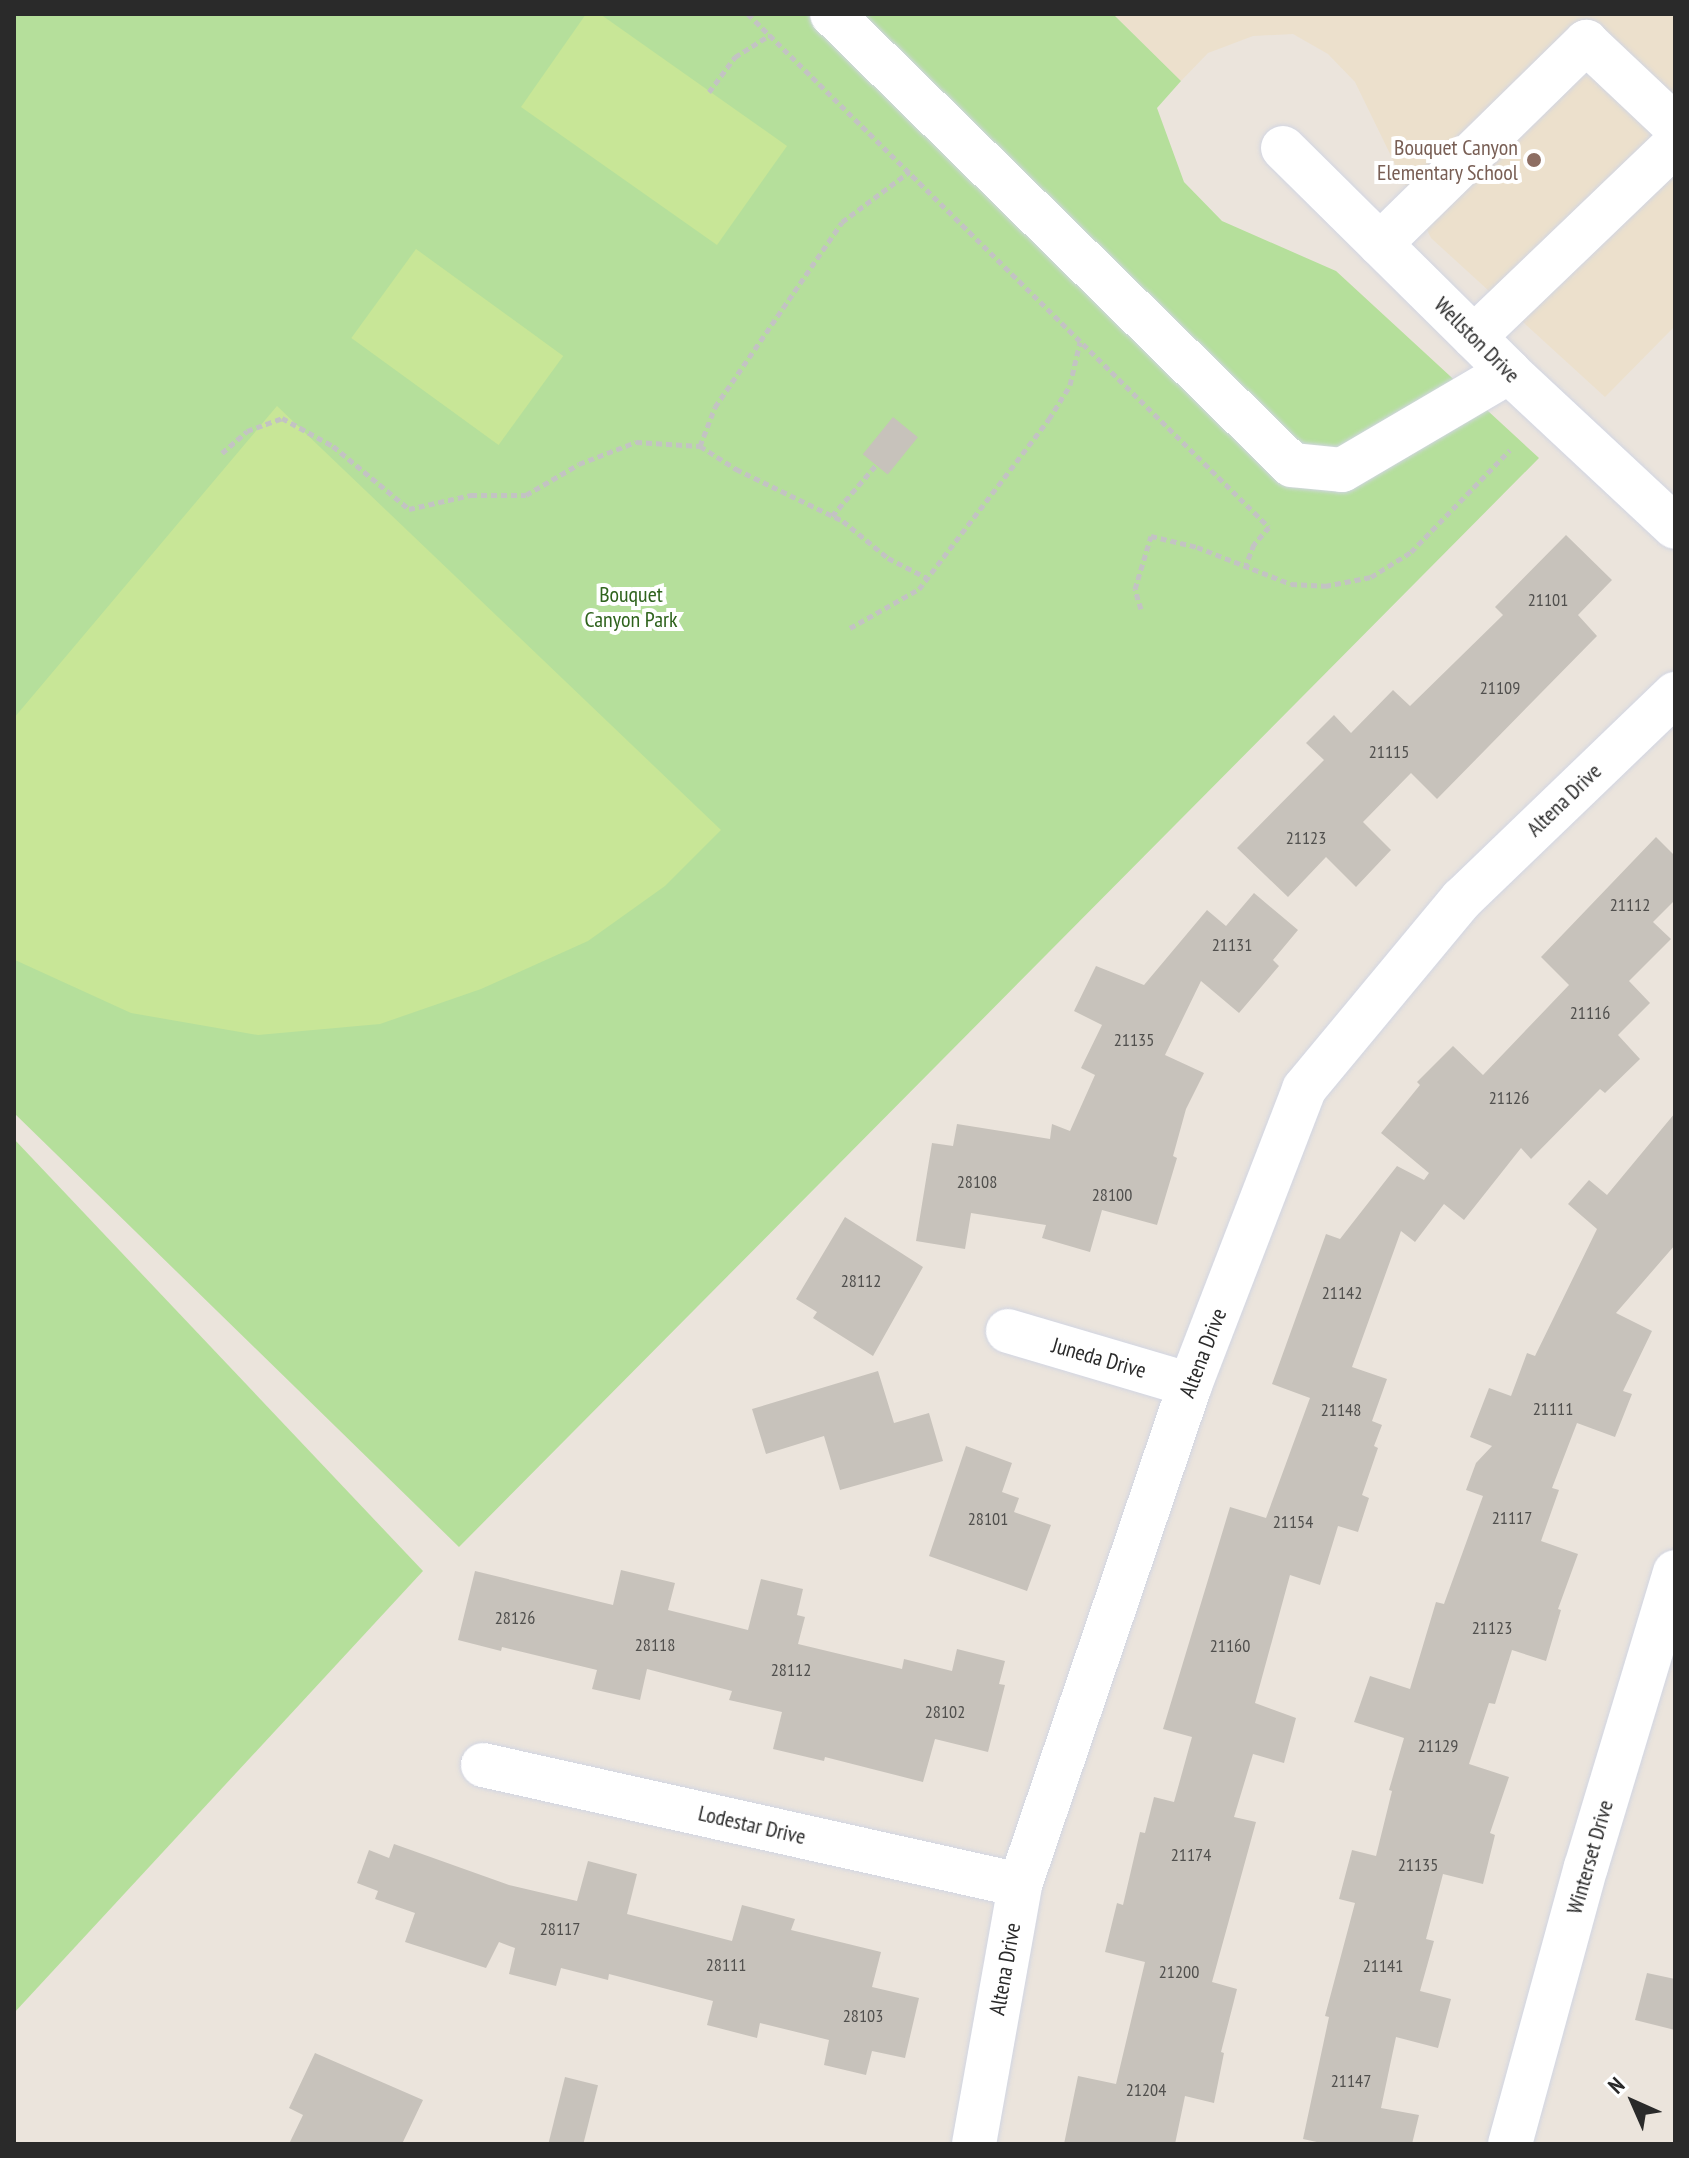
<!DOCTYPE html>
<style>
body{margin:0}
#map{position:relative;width:1689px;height:2158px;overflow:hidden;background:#ebe4dc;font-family:"PT Sans Narrow",sans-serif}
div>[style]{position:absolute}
.education>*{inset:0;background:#ece0cc}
.green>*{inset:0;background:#b5df9b}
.pitch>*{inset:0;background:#c8e697;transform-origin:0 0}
.building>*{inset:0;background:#c7c2bb;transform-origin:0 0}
.path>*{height:5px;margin-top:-2.5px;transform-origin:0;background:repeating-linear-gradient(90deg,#c3c3c3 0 6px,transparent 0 10px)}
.roads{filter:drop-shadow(0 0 2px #d1d5e2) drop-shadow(0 0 2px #d1d5e2)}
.minor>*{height:44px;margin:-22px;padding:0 22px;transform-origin:22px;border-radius:22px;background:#fff}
.dots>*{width:22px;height:22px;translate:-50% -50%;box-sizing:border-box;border:4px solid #fff;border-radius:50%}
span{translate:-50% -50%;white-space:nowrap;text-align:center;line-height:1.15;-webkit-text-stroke:8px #fff;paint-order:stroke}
.number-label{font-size:18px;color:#51504e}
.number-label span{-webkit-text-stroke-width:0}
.education-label{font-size:22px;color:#785e54}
.right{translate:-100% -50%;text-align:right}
.street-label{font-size:22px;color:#2a2a2a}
.park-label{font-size:22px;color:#2f631d}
.frame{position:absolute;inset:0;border:16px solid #2a2a2a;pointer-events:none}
.north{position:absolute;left:1593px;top:2062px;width:80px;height:80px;-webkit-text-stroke:6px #fff;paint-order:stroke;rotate:315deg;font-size:22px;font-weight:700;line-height:32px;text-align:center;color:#2a2a2a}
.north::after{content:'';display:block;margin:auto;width:28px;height:36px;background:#2a2a2a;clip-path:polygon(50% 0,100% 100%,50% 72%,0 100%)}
</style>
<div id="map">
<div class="education">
<i style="clip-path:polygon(1113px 14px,1675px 14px,1675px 326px,1605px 397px,1431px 238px,1355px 82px,1328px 54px,1293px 34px,1253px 36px,1208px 53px,1181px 81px)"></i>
</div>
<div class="green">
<i style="clip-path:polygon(14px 14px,1113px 14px,1181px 81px,1157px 108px,1184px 182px,1222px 221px,1336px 271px,1539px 458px,459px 1547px,14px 1113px)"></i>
<i style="clip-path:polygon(14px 1139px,423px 1571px,14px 2013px)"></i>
</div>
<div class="pitch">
<i style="clip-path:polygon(586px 14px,600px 14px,787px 146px,717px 245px,521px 107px)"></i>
<i style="left:416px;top:249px;width:182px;height:110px;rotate:36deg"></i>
<i style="clip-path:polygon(277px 406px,721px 830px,665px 886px,588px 941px,481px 989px,380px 1024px,258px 1035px,131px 1013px,15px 960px,14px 718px)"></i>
</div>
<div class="building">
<i style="left:893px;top:417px;width:32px;height:48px;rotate:39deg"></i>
<i style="clip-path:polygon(1566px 535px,1612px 580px,1578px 615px,1597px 636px,1437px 799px,1411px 773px,1363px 822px,1391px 850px,1356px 887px,1326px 857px,1288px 897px,1237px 848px,1324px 760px,1306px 743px,1334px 715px,1351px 733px,1393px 690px,1410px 706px,1503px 615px,1495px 607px)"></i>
<i style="clip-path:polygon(1656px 837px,1675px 856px,1675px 900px,1653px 922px,1671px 939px,1629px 981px,1650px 1003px,1618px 1035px,1640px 1059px,1605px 1093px,1600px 1089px,1531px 1159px,1521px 1148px,1464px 1220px,1444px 1204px,1415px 1242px,1401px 1231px,1352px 1367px,1387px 1379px,1372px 1421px,1382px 1425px,1374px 1446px,1378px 1448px,1362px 1495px,1369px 1498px,1358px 1532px,1338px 1526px,1320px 1585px,1290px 1575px,1255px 1703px,1296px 1718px,1284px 1763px,1253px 1754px,1234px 1817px,1256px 1822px,1212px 1982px,1237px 1989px,1221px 2052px,1224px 2053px,1214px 2103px,1185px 2096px,1175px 2144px,1064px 2144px,1078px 2076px,1116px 2084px,1145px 1962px,1105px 1952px,1117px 1903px,1123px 1905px,1140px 1832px,1145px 1833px,1154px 1797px,1174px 1802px,1192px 1737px,1163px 1729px,1230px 1507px,1266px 1518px,1310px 1398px,1272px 1384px,1326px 1234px,1340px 1239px,1397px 1166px,1424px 1180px,1429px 1173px,1381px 1133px,1420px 1085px,1417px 1082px,1453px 1046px,1483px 1075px,1569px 985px,1541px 957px)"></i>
<i style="clip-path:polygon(1254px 893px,1298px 930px,1273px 960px,1279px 966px,1239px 1013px,1201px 981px,1165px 1055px,1204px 1073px,1186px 1109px,1173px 1156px,1177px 1158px,1157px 1225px,1102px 1210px,1090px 1252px,1042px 1238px,1046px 1225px,971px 1213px,965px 1249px,916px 1241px,932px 1143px,953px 1146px,957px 1124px,1050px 1139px,1052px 1124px,1070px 1131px,1095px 1075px,1081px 1068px,1102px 1025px,1074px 1011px,1096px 966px,1144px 985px,1207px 910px,1226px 926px)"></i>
<i style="clip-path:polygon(1675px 1113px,1675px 1245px,1616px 1313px,1652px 1331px,1623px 1391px,1632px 1394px,1615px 1437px,1577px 1423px,1552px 1488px,1559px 1490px,1541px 1541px,1578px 1554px,1558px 1609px,1561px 1610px,1546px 1661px,1512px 1650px,1495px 1704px,1489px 1703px,1469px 1764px,1509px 1777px,1490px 1833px,1495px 1835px,1483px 1884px,1443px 1874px,1426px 1939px,1434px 1941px,1420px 1991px,1451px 1999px,1438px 2048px,1396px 2037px,1381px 2108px,1419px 2115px,1412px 2144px,1326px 2144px,1303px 2139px,1329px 2017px,1325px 2016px,1355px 1903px,1339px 1899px,1352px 1850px,1376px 1856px,1392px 1791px,1389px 1790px,1404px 1738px,1354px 1722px,1370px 1676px,1410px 1689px,1436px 1602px,1444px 1604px,1483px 1496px,1466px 1490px,1476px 1463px,1492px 1446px,1470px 1437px,1489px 1388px,1511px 1396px,1527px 1353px,1535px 1356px,1597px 1229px,1568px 1204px,1589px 1180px,1607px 1195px)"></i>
<i style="clip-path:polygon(845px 1217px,923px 1267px,873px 1356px,813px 1318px,817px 1312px,796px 1299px)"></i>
<i style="clip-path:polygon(878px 1371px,894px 1423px,929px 1413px,943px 1461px,840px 1490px,824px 1436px,766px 1454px,752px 1409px)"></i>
<i style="clip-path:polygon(966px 1446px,1012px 1463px,1002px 1492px,1019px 1498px,1014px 1512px,1051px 1525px,1027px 1591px,929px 1556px)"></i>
<i style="clip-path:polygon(621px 1570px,675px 1583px,668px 1610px,748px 1630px,761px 1579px,803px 1589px,797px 1615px,805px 1617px,798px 1644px,902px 1669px,904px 1659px,952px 1671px,957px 1649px,1005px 1661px,999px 1684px,1005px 1685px,988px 1752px,935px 1739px,923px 1782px,825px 1757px,824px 1761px,773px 1749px,782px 1712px,729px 1700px,732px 1691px,647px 1669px,640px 1700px,592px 1689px,597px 1670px,502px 1647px,501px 1651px,458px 1640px,475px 1571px,613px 1605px)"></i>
<i style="clip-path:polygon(394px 1844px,509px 1885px,577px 1901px,588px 1861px,637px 1874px,627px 1914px,732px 1941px,742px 1905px,795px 1919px,791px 1930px,881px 1952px,872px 1987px,919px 1998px,905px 2058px,872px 2051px,866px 2075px,824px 2065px,829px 2040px,760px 2023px,757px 2038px,707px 2025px,713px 2001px,609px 1974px,608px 1980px,561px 1968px,556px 1986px,509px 1974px,515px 1948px,499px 1942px,486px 1968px,405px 1942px,415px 1913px,375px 1899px,378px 1891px,357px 1883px,369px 1850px,389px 1858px)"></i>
<i style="clip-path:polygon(1647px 1973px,1675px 1979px,1675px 2030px,1635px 2020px)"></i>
<i style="clip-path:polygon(315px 2053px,423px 2100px,402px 2144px,289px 2144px,303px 2115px,289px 2108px)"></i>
<i style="left:565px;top:2077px;width:34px;height:69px;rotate:14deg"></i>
</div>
<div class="path">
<i style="left:748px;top:14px;width:731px;rotate:44.56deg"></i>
<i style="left:1269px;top:527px;width:23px;rotate:131deg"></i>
<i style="left:1254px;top:544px;width:22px;rotate:111deg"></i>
<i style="left:709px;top:92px;width:44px;rotate:-53.4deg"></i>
<i style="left:735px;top:57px;width:41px;rotate:-32.2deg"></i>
<i style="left:700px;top:446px;width:42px;rotate:-69deg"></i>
<i style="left:715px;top:407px;width:224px;rotate:-55.5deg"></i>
<i style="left:842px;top:222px;width:84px;rotate:-36.7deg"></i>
<i style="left:222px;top:453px;width:33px;rotate:-41deg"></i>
<i style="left:247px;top:431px;width:37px;rotate:-20deg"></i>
<i style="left:282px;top:418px;width:58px;rotate:28.8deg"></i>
<i style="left:333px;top:446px;width:99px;rotate:39.7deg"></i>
<i style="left:409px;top:509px;width:64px;rotate:-12.7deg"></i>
<i style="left:471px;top:495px;width:55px"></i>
<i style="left:526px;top:495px;width:61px;rotate:-30.3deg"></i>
<i style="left:579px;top:464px;width:61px;rotate:-21.1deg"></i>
<i style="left:636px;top:442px;width:64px;rotate:3.6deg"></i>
<i style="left:700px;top:446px;width:43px;rotate:32.6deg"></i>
<i style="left:736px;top:469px;width:119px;rotate:25.9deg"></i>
<i style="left:843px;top:521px;width:58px;rotate:39.4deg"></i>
<i style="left:888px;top:558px;width:44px;rotate:27.1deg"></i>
<i style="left:832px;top:516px;width:67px;rotate:-49.2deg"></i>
<i style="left:1141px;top:609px;width:21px;rotate:-107deg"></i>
<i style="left:1135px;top:589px;width:55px;rotate:-73.2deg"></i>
<i style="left:1151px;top:536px;width:47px;rotate:13.4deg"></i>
<i style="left:1197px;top:547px;width:101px;rotate:21.5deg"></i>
<i style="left:1291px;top:584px;width:34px;rotate:3deg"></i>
<i style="left:1325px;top:586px;width:47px;rotate:-11.1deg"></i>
<i style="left:1371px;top:577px;width:47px;rotate:-32deg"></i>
<i style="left:1411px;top:552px;width:142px;rotate:-45.9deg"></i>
<i style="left:850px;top:628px;width:79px;rotate:-29.5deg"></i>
<i style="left:919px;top:589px;width:214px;rotate:-52.6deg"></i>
<i style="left:1049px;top:419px;width:40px;rotate:-58deg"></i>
<i style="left:1070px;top:385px;width:44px;rotate:-76.9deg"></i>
</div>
<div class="roads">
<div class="minor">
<i style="left:832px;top:14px;width:644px;rotate:44.43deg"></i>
<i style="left:1292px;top:465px;width:50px;rotate:5.7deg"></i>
<i style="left:1342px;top:470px;width:194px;rotate:-30.4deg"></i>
<i style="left:1283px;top:148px;width:318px;rotate:44.7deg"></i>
<i style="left:1509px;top:372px;width:227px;rotate:43deg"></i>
<i style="left:1380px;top:244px;width:289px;rotate:-44.4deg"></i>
<i style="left:1586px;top:42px;width:122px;rotate:43.3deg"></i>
<i style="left:1474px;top:337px;width:279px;rotate:-43.8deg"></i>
<i style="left:1008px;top:1331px;width:190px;rotate:16.5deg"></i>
<i style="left:483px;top:1765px;width:550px;rotate:12.6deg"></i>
<i style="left:974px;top:2144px;width:263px;rotate:-79.9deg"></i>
<i style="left:1020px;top:1885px;width:528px;rotate:-71.22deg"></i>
<i style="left:1190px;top:1385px;width:317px;rotate:-68.9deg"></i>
<i style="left:1304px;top:1089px;width:247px;rotate:-50.3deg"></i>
<i style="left:1462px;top:899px;width:296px;rotate:-43.9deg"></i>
<i style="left:1510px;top:2144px;width:287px;rotate:-74.7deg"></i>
<i style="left:1586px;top:1867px;width:308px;rotate:-73.2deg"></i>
</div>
</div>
<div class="dots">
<i style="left:1534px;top:160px;background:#8d6e63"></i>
</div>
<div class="number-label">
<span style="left:1548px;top:600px">21101</span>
<span style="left:1500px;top:688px">21109</span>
<span style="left:1389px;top:752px">21115</span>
<span style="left:1306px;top:838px">21123</span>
<span style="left:1630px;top:905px">21112</span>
<span style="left:1232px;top:945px">21131</span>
<span style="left:1590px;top:1013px">21116</span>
<span style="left:1134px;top:1040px">21135</span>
<span style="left:1509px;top:1098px">21126</span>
<span style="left:977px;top:1182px">28108</span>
<span style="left:1112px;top:1195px">28100</span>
<span style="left:861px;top:1281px">28112</span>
<span style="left:1342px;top:1293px">21142</span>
<span style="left:1553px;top:1409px">21111</span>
<span style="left:1341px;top:1410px">21148</span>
<span style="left:1512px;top:1518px">21117</span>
<span style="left:988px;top:1519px">28101</span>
<span style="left:1293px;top:1522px">21154</span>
<span style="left:515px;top:1618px">28126</span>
<span style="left:1492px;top:1628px">21123</span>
<span style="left:655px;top:1645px">28118</span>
<span style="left:1230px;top:1646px">21160</span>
<span style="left:791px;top:1670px">28112</span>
<span style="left:945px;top:1712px">28102</span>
<span style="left:1438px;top:1746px">21129</span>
<span style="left:1191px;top:1855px">21174</span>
<span style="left:1418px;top:1865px">21135</span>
<span style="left:560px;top:1929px">28117</span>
<span style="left:726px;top:1965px">28111</span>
<span style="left:1383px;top:1966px">21141</span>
<span style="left:1179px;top:1972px">21200</span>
<span style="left:863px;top:2016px">28103</span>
<span style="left:1351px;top:2081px">21147</span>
<span style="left:1146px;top:2090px">21204</span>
</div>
<div class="education-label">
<span class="right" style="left:1518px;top:160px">Bouquet Canyon<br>Elementary School</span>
</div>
<div class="street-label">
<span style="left:1477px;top:340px;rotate:45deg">Wellston Drive</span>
<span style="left:1564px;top:800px;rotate:-44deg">Altena Drive</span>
<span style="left:1203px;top:1353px;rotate:-69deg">Altena Drive</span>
<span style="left:1099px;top:1358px;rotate:16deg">Juneda Drive</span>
<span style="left:752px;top:1825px;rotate:13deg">Lodestar Drive</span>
<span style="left:1590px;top:1857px;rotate:-74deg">Winterset Drive</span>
<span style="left:1005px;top:1969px;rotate:-80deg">Altena Drive</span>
</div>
<div class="park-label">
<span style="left:631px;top:607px">Bouquet<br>Canyon Park</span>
</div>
<div class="frame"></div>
<div class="north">N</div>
</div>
